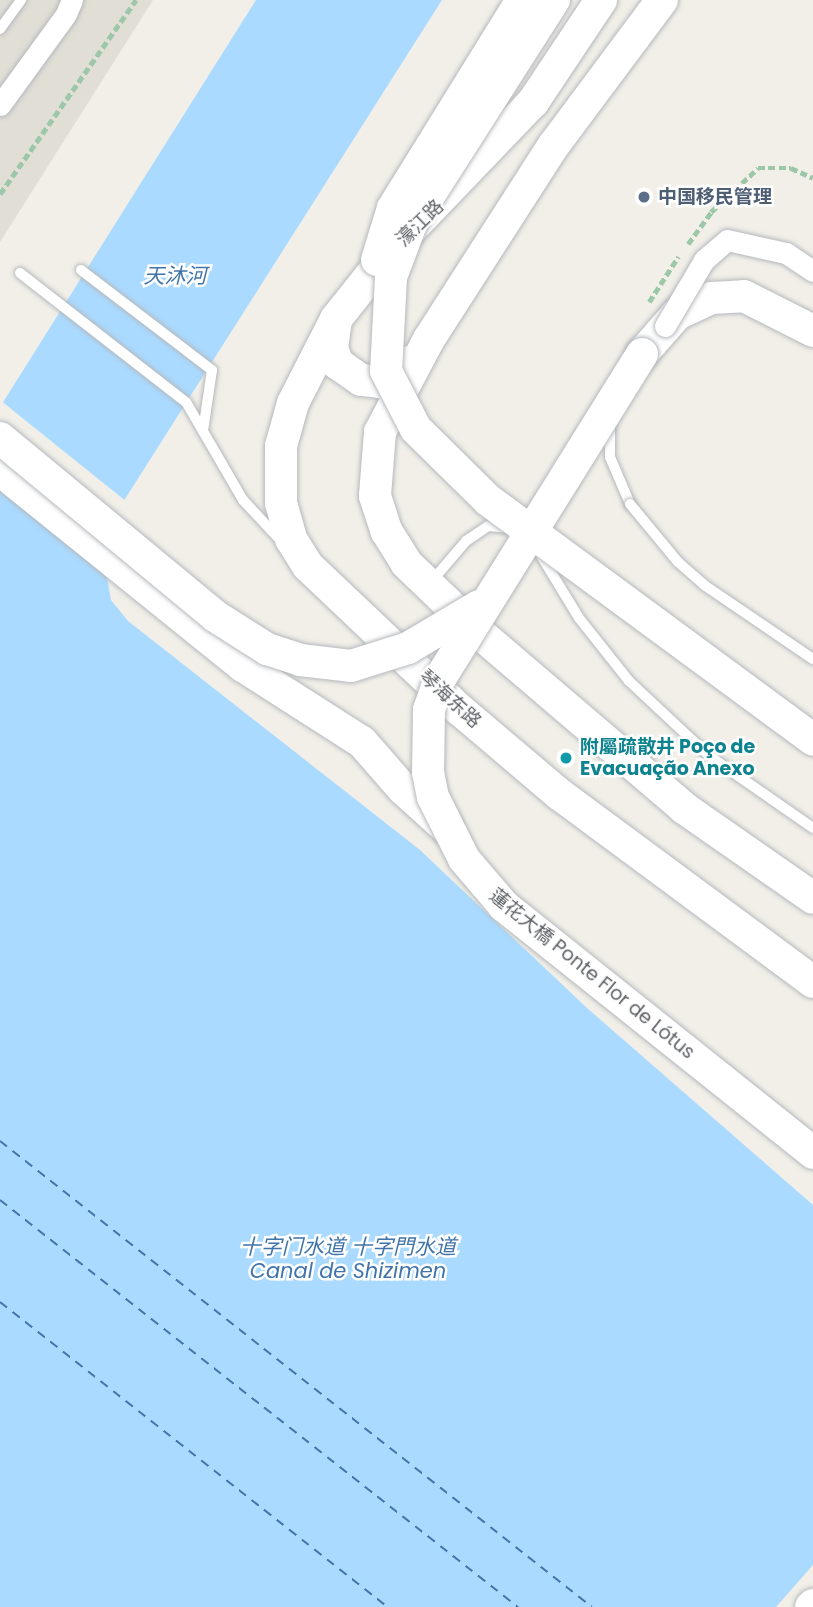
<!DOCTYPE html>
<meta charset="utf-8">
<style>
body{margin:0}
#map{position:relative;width:813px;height:1607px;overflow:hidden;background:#f1efe8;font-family:Poppins,"Noto Sans SC",sans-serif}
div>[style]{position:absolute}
.education>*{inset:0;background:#e1ded6}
.water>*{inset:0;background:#aadaff}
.pier>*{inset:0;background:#f1efe8}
.ferry>*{height:2px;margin-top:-1px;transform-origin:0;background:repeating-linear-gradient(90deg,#4174aa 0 9px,transparent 0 16px)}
.path>*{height:4.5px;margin-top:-2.25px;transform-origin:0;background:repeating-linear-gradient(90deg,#9cc7a9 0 7px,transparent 0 10.5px)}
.roads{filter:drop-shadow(0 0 2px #b5b8bc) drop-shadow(0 0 2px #b5b8bc)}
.service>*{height:10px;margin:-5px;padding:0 5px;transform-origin:5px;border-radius:5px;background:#fff}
.minor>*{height:21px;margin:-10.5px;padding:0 10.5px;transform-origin:10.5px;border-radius:10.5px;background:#fff}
.secondary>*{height:32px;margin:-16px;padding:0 16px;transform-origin:16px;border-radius:16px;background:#fff}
.bridges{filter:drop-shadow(0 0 2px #b5b8bc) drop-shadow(0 0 2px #b5b8bc)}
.service-bridge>*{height:10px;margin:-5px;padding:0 5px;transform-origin:5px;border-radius:5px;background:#fff}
.minor-bridge>*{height:21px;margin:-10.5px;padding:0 10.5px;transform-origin:10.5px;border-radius:10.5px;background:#fff}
.secondary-bridge>*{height:32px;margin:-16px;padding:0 16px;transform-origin:16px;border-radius:16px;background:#fff}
.dots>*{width:19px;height:19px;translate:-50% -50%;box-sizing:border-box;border:4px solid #fff;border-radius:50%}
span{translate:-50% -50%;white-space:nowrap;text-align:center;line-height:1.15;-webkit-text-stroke:5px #fff;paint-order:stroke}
.service-label{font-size:19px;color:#4e5e75;font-weight:700}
.left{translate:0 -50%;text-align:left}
.street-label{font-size:19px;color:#5f6368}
.culture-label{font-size:19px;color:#0d838f;font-weight:700}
.water-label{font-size:21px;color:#4174aa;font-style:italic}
</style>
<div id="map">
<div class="education">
<i style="clip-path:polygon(0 0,153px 0,0 242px)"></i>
</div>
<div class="water">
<i style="clip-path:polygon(256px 0,442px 0,118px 510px,103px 554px,111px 600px,128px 621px,420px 850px,587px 1008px,813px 1205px,813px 1607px,0 1607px,0 407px)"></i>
</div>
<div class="pier">
<i style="clip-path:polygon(0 400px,127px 502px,111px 532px,0 474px)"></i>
<i style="clip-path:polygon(813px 1565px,813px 1607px,776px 1607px)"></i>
</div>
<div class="ferry">
<i style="left:0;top:1141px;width:753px;rotate:38.21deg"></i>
<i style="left:0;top:1200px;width:659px;rotate:38.16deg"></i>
<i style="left:0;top:1302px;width:494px;rotate:38.2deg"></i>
</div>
<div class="path">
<i style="left:0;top:194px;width:237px;rotate:-55deg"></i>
<i style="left:688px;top:244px;width:39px;rotate:-54deg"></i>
<i style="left:711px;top:212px;width:64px;rotate:-43.1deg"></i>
<i style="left:758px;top:168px;width:33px"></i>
<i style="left:791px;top:168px;width:24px;rotate:24deg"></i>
<i style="left:649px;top:302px;width:54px;rotate:-57.2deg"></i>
</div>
<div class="roads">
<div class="service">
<i style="left:0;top:29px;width:36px;rotate:-54deg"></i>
<i style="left:81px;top:270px;width:165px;rotate:37.4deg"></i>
<i style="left:212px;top:370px;width:62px;rotate:98.4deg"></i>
<i style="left:20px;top:273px;width:210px;rotate:37.9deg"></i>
<i style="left:186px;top:402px;width:113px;rotate:59.8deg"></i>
<i style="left:243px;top:500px;width:59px;rotate:47.1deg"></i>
<i style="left:610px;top:425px;width:32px;rotate:90deg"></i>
<i style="left:610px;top:457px;width:51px;rotate:66.9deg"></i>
<i style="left:537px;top:549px;width:81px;rotate:58.7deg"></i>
<i style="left:579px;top:618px;width:80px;rotate:51.6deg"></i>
<i style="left:629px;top:681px;width:108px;rotate:43.1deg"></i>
<i style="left:708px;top:755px;width:128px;rotate:34.8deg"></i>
<i style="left:431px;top:582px;width:54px;rotate:-49.5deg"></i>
<i style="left:466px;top:541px;width:27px;rotate:-34deg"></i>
<i style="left:488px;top:526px;width:22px;rotate:5deg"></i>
</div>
<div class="minor">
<i style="left:0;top:105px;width:112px;rotate:-54deg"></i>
<i style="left:66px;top:14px;width:15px;rotate:-67deg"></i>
</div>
<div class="secondary">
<i style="left:662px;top:0;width:182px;rotate:126.7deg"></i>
<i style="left:553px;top:146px;width:229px;rotate:122.7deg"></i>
<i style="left:429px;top:339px;width:105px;rotate:117.8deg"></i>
<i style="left:380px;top:432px;width:64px;rotate:94.5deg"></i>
<i style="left:375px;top:496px;width:38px;rotate:72deg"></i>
<i style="left:387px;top:532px;width:36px;rotate:58deg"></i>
<i style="left:406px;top:563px;width:98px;rotate:43.8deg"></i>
<i style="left:477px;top:631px;width:272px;rotate:40.5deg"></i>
<i style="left:684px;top:808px;width:157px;rotate:34.9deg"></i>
<i style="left:336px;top:319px;width:94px;rotate:117.1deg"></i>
<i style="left:293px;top:403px;width:45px;rotate:105.6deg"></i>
<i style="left:281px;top:446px;width:57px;rotate:90deg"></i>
<i style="left:281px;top:503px;width:37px;rotate:74deg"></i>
<i style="left:291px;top:539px;width:32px;rotate:58deg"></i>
<i style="left:308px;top:566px;width:209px;rotate:43.5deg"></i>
<i style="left:460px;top:710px;width:130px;rotate:40.3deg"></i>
<i style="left:559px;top:794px;width:316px;rotate:36.5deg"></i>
<i style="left:642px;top:354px;width:53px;rotate:-48.8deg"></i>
<i style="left:677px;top:314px;width:38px;rotate:-25deg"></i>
<i style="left:711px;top:298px;width:33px;rotate:-3deg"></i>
<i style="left:744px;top:296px;width:77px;rotate:26.9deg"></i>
<i style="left:408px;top:362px;width:34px;rotate:143deg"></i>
<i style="left:381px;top:382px;width:20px;rotate:-174deg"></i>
<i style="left:361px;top:380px;width:28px;rotate:-145deg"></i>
<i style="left:338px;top:364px;width:17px;rotate:-111deg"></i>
<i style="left:332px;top:348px;width:29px;rotate:-82deg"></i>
<i style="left:336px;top:319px;width:87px;rotate:-51.5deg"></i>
<i style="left:390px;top:251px;width:207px;rotate:-46.2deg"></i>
<i style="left:533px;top:102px;width:123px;rotate:-56.3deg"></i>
<i style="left:0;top:470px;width:312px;rotate:38.9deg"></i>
<i style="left:243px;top:666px;width:141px;rotate:32.6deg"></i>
<i style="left:362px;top:742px;width:62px;rotate:48.9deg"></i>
<i style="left:403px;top:789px;width:57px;rotate:42.1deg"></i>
<i style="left:811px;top:1607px;width:3px;rotate:-45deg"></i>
</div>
</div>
<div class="bridges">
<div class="service-bridge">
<i style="left:630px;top:504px;width:75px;rotate:50.4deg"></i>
<i style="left:678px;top:562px;width:35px;rotate:41deg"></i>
<i style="left:704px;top:585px;width:132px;rotate:34.2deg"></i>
</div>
<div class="minor-bridge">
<i style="left:665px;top:326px;width:77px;rotate:-59.4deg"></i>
<i style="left:704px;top:260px;width:30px;rotate:-41deg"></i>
<i style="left:727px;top:240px;width:60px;rotate:12.4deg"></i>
<i style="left:786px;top:253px;width:32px;rotate:34deg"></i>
</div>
<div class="secondary-bridge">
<i style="left:554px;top:0;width:266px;rotate:122.6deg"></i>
<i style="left:411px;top:224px;width:57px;rotate:110.7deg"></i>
<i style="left:391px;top:277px;width:94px;rotate:93deg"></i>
<i style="left:386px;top:371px;width:65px;rotate:62.7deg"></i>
<i style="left:416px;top:429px;width:101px;rotate:44.6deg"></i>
<i style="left:488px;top:500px;width:404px;rotate:36.4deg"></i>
<i style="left:377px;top:260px;width:54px;rotate:-72.9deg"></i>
<i style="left:393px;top:208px;width:245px;rotate:-58.2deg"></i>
<i style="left:642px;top:354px;width:382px;rotate:121.9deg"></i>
<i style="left:440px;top:678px;width:34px;rotate:109deg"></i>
<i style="left:429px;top:710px;width:62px;rotate:90.9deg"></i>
<i style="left:428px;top:772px;width:25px;rotate:79deg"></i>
<i style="left:433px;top:797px;width:69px;rotate:63.4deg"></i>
<i style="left:464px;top:859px;width:62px;rotate:49.6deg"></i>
<i style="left:504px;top:906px;width:396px;rotate:38.6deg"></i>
<i style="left:0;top:438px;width:279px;rotate:39.6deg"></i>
<i style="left:215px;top:616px;width:62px;rotate:32.4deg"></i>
<i style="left:267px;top:649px;width:35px;rotate:18deg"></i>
<i style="left:300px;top:660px;width:51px;rotate:6.7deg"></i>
<i style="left:351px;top:666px;width:60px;rotate:-17.5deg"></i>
<i style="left:408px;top:648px;width:82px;rotate:-30.6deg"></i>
</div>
</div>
<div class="dots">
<i style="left:644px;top:197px;background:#5c6f8a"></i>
<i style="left:566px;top:758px;background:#0f9aa8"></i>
</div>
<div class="service-label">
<span class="left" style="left:658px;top:197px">中国移民管理</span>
</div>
<div class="street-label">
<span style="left:420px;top:223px;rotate:-44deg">濠江路</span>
<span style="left:450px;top:699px;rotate:42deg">琴海东路</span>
<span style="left:592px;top:974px;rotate:39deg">蓮花大橋 Ponte Flor de Lótus</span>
</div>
<div class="culture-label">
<span class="left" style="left:580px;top:758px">附屬疏散井 Poço de<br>Evacuação Anexo</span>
</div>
<div class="water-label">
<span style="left:175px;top:276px">天沐河</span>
<span style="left:348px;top:1259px">十字门水道 十字門水道<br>Canal de Shizimen</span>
</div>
</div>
